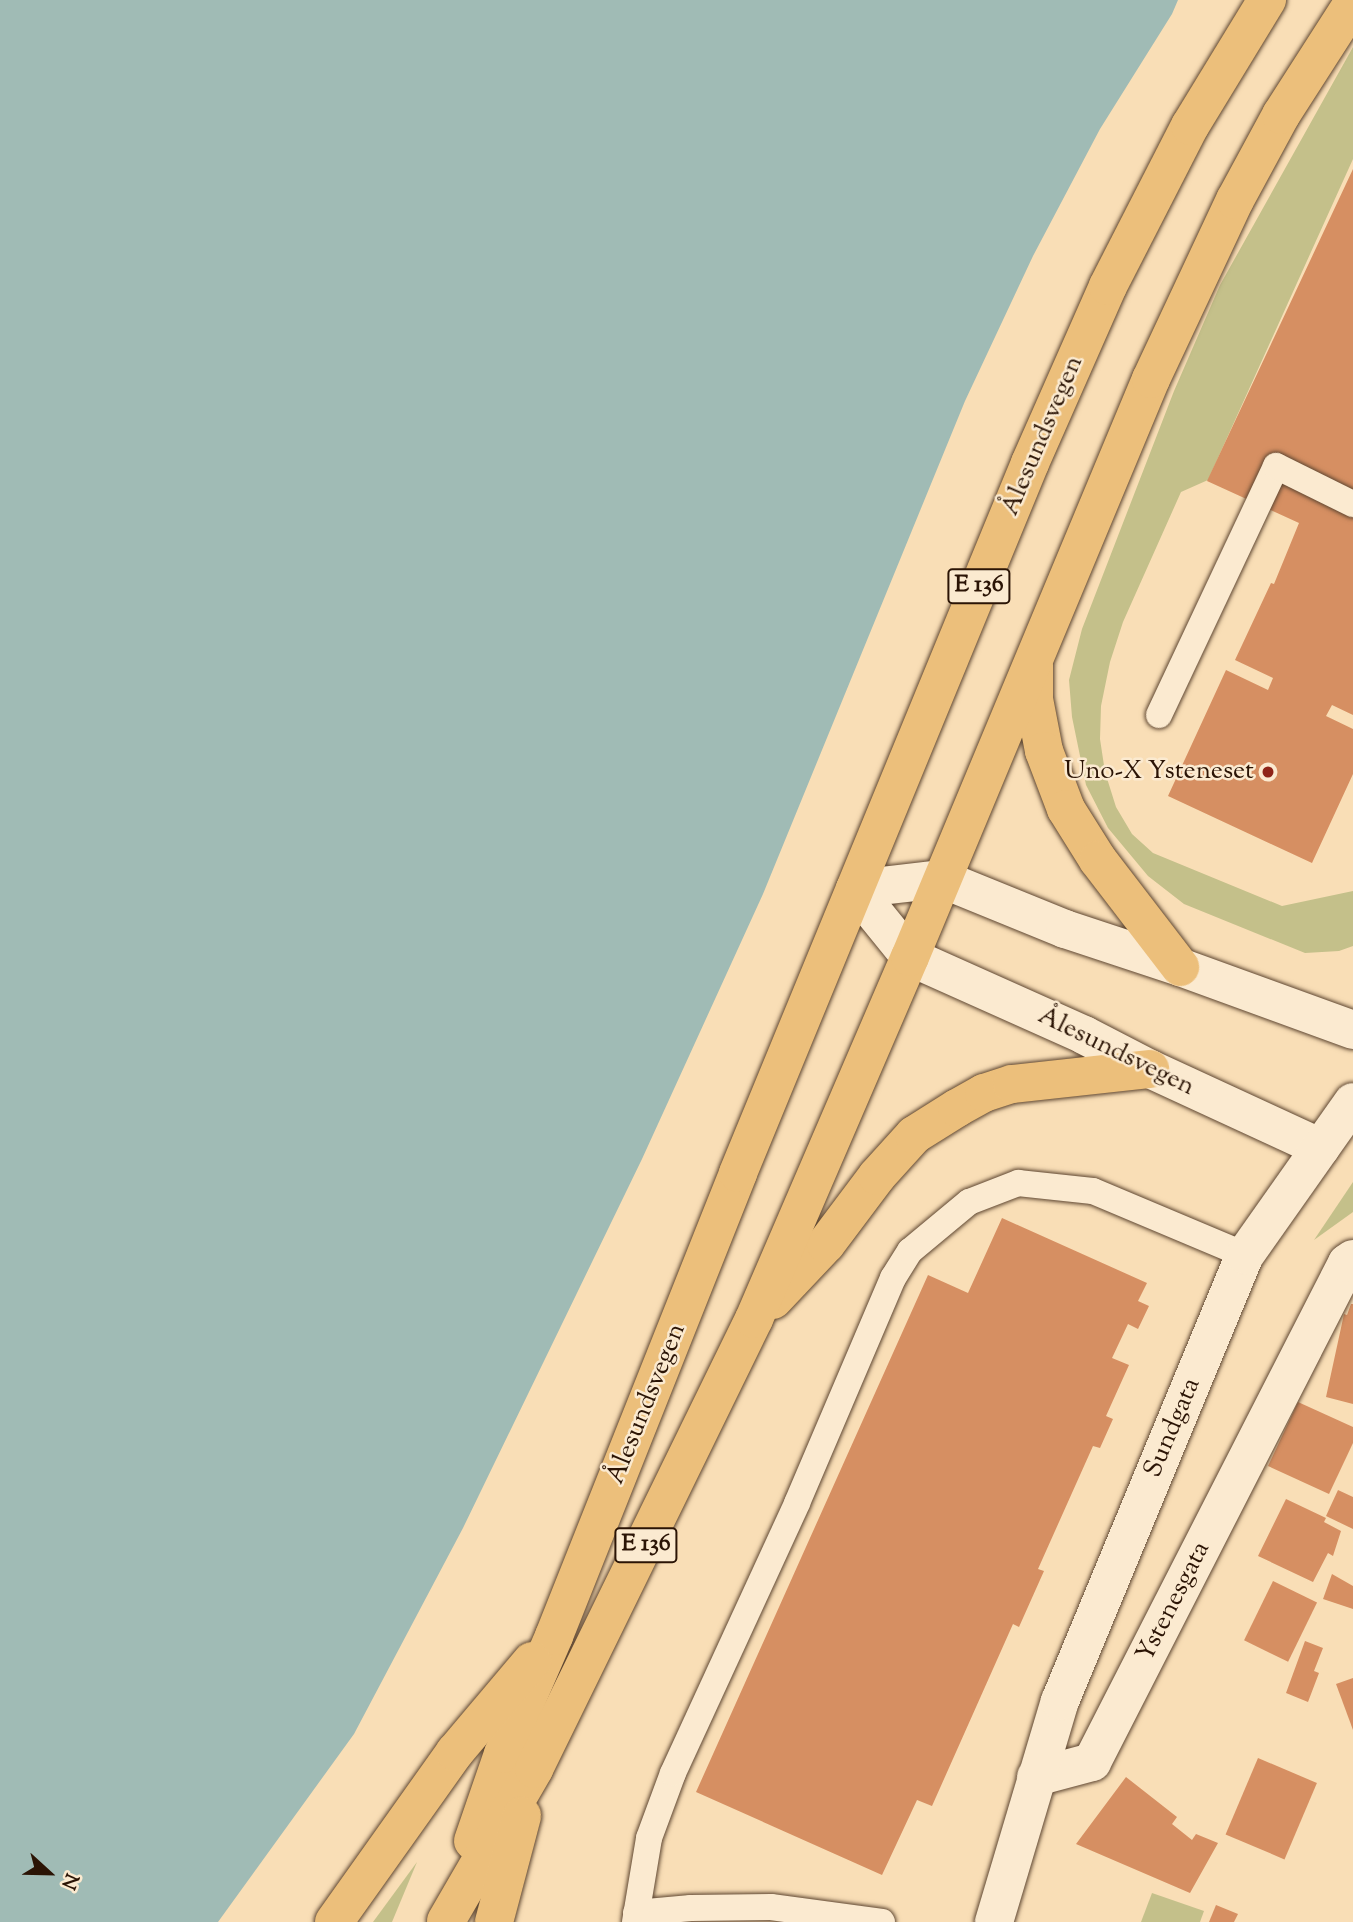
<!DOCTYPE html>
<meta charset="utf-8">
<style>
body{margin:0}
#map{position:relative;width:1353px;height:1922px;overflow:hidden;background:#f9deb6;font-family:"Sorts Mill Goudy",serif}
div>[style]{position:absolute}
.green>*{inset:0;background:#c4c08a}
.water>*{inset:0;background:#a0bbb5}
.building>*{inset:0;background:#d68f62;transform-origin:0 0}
.roads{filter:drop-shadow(0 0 2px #5e4631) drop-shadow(0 0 2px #5e4631)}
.lane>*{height:26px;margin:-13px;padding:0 13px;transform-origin:13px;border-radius:13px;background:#fbead0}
.street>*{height:38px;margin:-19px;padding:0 19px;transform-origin:19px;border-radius:19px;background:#fbead0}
.highway>*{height:38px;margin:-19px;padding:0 19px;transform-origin:19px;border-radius:19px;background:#ecbf7b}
.dots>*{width:19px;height:19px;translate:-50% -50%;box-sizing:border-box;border:4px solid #fbead0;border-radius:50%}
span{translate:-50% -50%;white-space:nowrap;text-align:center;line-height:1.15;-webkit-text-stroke:5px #fbead0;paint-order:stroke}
.shield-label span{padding:2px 5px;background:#fbead0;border:2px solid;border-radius:5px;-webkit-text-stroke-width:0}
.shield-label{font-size:24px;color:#2b1405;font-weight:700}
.street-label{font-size:26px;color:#2b1405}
.poi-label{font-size:26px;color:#2b1405}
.right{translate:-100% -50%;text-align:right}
.north{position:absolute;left:14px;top:1838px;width:70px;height:70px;-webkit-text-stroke:5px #fbead0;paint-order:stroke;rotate:112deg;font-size:19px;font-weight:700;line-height:28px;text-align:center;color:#2b1405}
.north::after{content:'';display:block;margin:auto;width:24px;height:32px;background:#2b1405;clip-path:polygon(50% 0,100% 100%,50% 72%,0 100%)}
</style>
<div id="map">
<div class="green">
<i style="clip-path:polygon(1353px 47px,1353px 159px,1208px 480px,1181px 492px,1123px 622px,1110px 662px,1101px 706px,1100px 739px,1105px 772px,1116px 807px,1132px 834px,1153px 853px,1282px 906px,1353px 891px,1353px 946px,1339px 951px,1305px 953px,1184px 904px,1148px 876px,1108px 828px,1086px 785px,1072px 717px,1069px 680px,1082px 629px,1174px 391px,1220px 285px)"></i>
<i style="clip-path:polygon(1353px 1182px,1353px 1212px,1314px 1240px)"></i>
<i style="clip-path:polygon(417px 1862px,392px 1922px,373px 1922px)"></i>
<i style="clip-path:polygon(1152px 1893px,1204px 1911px,1200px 1922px,1141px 1922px)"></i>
</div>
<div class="water">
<i style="clip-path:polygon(0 0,1178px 0,1172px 14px,1100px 129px,1033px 256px,965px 401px,763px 894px,642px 1159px,463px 1528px,354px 1734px,218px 1922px,0 1922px)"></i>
</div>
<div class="building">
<i style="clip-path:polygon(1353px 169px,1353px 715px,1332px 705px,1326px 716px,1353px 729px,1353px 774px,1312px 863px,1168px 796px,1226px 670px,1268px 690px,1273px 678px,1235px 660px,1271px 583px,1274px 584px,1299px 523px,1207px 481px)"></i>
<i style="clip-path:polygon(1002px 1218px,1147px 1283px,1138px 1301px,1149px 1306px,1138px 1329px,1128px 1324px,1112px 1358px,1129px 1365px,1106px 1416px,1113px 1419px,1100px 1448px,1093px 1446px,1038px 1569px,1044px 1571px,1019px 1627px,1013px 1624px,932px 1806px,917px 1800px,882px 1875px,696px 1792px,928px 1275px,968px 1293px)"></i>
<i style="clip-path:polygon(1351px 1304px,1353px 1304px,1353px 1404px,1326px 1397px,1344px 1314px,1347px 1315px)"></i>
<i style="clip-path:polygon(1298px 1402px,1353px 1427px,1353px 1443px,1329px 1494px,1268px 1466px)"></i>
<i style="clip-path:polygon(1338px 1490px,1353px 1497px,1353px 1529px,1326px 1516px)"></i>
<i style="clip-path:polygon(1286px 1499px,1326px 1518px,1324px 1522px,1341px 1531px,1333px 1556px,1328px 1553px,1313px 1582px,1258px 1556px)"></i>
<i style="clip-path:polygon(1332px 1574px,1353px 1586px,1353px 1609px,1323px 1599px)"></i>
<i style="left:1273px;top:1581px;width:49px;height:66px;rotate:26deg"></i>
<i style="clip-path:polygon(1305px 1641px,1323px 1648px,1314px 1671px,1319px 1673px,1308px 1702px,1286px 1693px)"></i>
<i style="clip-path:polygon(1353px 1678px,1353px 1730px,1336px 1684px)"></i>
<i style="left:1258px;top:1758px;width:64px;height:83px;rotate:23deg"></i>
<i style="clip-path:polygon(1126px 1777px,1177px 1817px,1172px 1824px,1192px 1840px,1196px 1834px,1218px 1843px,1190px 1893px,1076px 1844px)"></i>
<i style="clip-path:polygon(1216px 1905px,1238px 1914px,1234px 1922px,1209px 1922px)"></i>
</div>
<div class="roads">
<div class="lane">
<i style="left:1159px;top:715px;width:275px;rotate:-64.8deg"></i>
<i style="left:1276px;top:466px;width:86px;rotate:26.3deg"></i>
<i style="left:636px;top:1913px;width:55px;rotate:-5.2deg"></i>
<i style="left:691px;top:1908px;width:80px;rotate:-0.7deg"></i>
<i style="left:771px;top:1907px;width:112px;rotate:7.7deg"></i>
<i style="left:635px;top:1922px;width:85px;rotate:-80.5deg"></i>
<i style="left:649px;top:1838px;width:69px;rotate:-69.7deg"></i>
<i style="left:673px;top:1773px;width:297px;rotate:-65.3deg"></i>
<i style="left:797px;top:1503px;width:245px;rotate:-66.9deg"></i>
<i style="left:893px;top:1278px;width:32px;rotate:-58deg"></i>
<i style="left:910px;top:1251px;width:77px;rotate:-39.7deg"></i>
<i style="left:969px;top:1202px;width:53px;rotate:-21.2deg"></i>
<i style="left:1018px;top:1183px;width:75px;rotate:6.1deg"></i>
<i style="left:1093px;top:1191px;width:165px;rotate:22.8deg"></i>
</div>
<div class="street">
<i style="left:855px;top:889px;width:87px;rotate:51deg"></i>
<i style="left:910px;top:957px;width:191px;rotate:24.1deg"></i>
<i style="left:1084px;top:1035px;width:74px;rotate:27.3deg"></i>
<i style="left:1150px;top:1069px;width:188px;rotate:24.8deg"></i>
<i style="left:855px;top:889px;width:88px;rotate:-6.6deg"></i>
<i style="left:942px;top:879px;width:133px;rotate:22.1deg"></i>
<i style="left:1065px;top:929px;width:121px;rotate:18.3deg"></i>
<i style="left:1180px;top:967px;width:184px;rotate:20deg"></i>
<i style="left:1036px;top:1777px;width:58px;rotate:-15deg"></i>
<i style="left:1092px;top:1762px;width:560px;rotate:-62.93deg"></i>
<i style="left:1347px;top:1263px;width:7px;rotate:-34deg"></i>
<i style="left:994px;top:1922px;width:231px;rotate:-73.4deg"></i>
<i style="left:1060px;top:1701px;width:483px;rotate:-67.5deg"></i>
<i style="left:1245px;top:1255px;width:187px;rotate:-54.8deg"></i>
</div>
<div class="highway">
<i style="left:1034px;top:665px;width:34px;rotate:90deg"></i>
<i style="left:1034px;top:699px;width:53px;rotate:79.1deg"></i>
<i style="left:1044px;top:751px;width:62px;rotate:69.2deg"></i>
<i style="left:1066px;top:809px;width:60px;rotate:57.9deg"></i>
<i style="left:1098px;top:860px;width:135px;rotate:52.5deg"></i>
<i style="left:773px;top:1300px;width:77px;rotate:-46.6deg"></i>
<i style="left:826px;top:1244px;width:85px;rotate:-53.1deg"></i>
<i style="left:877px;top:1176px;width:55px;rotate:-47.9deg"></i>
<i style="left:914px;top:1135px;width:51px;rotate:-32.1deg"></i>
<i style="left:957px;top:1108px;width:31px;rotate:-29deg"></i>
<i style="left:984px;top:1093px;width:29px;rotate:-18deg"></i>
<i style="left:1012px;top:1084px;width:139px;rotate:-6.2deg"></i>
<i style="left:473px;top:1841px;width:92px;rotate:-71deg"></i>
<i style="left:503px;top:1754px;width:129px;rotate:-66.6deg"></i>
<i style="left:554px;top:1636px;width:498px;rotate:-68.3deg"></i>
<i style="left:738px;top:1173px;width:768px;rotate:-67.64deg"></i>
<i style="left:1030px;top:463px;width:193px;rotate:-66.2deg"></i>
<i style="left:1108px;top:286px;width:180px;rotate:-62.9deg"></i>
<i style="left:1190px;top:126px;width:148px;rotate:-58.6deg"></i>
<i style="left:446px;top:1921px;width:176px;rotate:-59.9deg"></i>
<i style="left:534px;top:1769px;width:501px;rotate:-63.95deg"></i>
<i style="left:754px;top:1319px;width:394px;rotate:-66.7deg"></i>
<i style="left:910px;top:957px;width:626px;rotate:-67.37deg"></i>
<i style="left:1151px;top:379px;width:198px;rotate:-64.9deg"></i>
<i style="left:1235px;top:200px;width:97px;rotate:-61.6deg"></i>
<i style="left:1281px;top:115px;width:133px;rotate:-57.3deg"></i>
<i style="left:334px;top:1922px;width:209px;rotate:-54.6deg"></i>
<i style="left:455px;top:1752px;width:119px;rotate:-49.8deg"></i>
<i style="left:494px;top:1922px;width:110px;rotate:-75.2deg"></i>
</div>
</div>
<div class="dots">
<i style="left:1268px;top:772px;background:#8f2418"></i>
</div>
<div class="shield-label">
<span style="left:979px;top:586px">E 136</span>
<span style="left:646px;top:1545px">E 136</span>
</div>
<div class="street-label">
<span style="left:1043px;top:436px;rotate:-67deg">Ålesundsvegen</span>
<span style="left:1116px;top:1052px;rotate:26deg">Ålesundsvegen</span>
<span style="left:647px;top:1404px;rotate:-68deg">Ålesundsvegen</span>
<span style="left:1173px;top:1428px;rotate:-67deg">Sundgata</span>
<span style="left:1174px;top:1602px;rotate:-63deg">Ystenesgata</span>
</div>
<div class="poi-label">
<span class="right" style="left:1254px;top:772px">Uno-X Ysteneset</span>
</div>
<div class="north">N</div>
</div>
